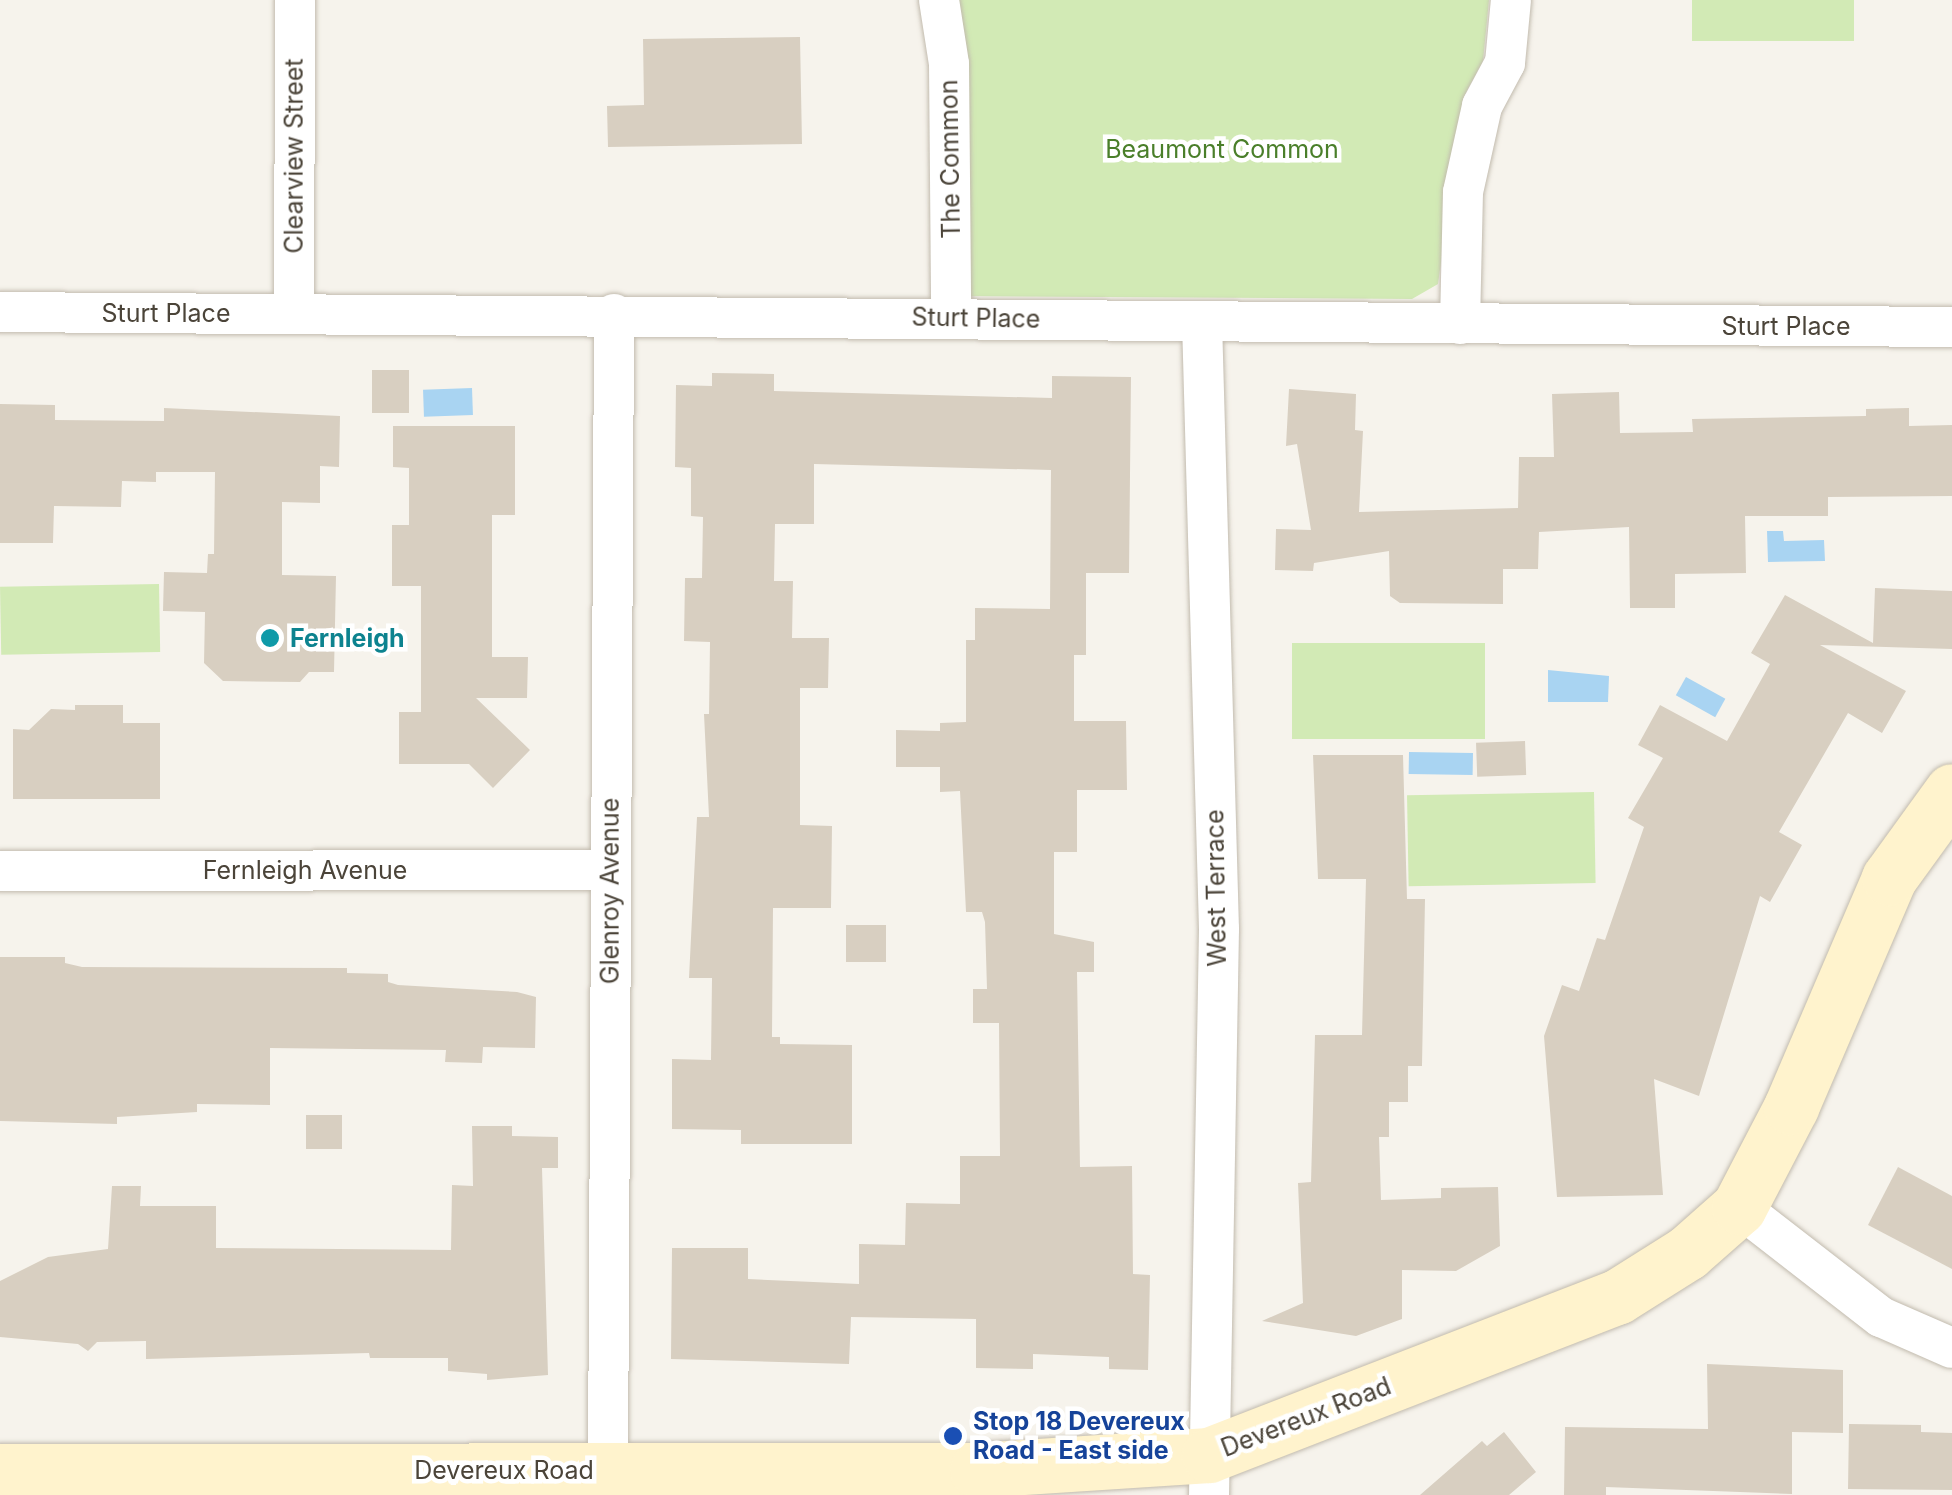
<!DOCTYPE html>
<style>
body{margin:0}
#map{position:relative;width:1952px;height:1495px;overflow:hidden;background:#f6f3ec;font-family:Inter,sans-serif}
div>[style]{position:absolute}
.green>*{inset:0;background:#d2eab5;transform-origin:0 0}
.water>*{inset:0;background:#a9d4f2;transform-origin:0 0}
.building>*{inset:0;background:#d8cfc1;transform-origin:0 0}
.roads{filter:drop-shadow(0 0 2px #c2bbae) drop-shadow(0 0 2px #c2bbae)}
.street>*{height:40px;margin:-20px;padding:0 20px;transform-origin:20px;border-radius:20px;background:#fff}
.secondary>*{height:55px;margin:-27.5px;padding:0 27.5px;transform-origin:27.5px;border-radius:27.5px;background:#fff3cd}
.dots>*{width:28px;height:28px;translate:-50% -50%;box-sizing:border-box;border:5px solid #fff;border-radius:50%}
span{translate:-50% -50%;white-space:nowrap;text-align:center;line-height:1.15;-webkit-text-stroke:9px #fff;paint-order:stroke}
.park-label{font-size:25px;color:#4a7f2a}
.street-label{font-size:25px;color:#4b4439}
.culture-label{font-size:25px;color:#0d838f;font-weight:700}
.left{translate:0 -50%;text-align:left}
.transit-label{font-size:25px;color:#164399;font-weight:700}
</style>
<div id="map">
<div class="green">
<i style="clip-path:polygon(955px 0,1489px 0,1483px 61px,1464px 96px,1438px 284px,1412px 299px,957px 296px)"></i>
<i style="left:1692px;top:0;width:162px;height:41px"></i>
<i style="left:159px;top:584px;width:68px;height:159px;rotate:89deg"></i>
<i style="left:1292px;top:643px;width:193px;height:96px"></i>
<i style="left:1594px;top:792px;width:91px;height:187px;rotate:89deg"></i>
</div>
<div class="water">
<i style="left:472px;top:388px;width:27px;height:49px;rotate:88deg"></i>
<i style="clip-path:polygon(1767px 531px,1783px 531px,1784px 541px,1824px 540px,1825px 561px,1768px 562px)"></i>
<i style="clip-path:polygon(1548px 670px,1609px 676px,1608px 702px,1548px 702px)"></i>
<i style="left:1686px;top:677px;width:45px;height:21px;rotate:29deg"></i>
<i style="left:1409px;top:752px;width:64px;height:22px;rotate:1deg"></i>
</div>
<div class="building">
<i style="clip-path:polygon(800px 37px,802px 144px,608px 147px,607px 106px,644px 105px,643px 39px)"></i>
<i style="left:372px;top:370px;width:37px;height:43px"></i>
<i style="clip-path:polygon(712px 373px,774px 374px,774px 391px,1052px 398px,1052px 376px,1131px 377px,1129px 573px,1086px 573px,1086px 655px,1074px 655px,1074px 721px,1126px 721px,1127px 790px,1077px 790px,1077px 852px,1054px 852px,1054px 934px,1094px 942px,1094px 972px,1077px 972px,1080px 1167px,1132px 1166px,1133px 1274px,1150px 1275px,1148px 1370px,1109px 1369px,1109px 1357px,1033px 1354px,1033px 1369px,976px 1368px,976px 1319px,851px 1317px,849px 1364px,671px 1359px,672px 1248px,748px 1248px,748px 1279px,859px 1284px,859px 1244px,905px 1245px,906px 1203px,960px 1204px,960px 1156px,1000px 1156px,999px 1023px,973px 1023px,973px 989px,987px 989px,985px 922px,982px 912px,966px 912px,960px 791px,940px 792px,940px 767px,896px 767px,896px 730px,940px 731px,940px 723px,966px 722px,966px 640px,975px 640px,975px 608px,1050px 609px,1051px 470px,814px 464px,814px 524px,775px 524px,774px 581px,793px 581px,792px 638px,829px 638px,828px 688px,800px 688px,800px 825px,832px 826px,831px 908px,773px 908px,772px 1037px,780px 1037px,780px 1044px,852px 1045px,852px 1144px,741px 1144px,741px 1130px,672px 1129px,672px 1059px,711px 1060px,712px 978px,689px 978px,697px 817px,709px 817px,704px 714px,709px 714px,710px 642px,684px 641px,685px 578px,702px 578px,703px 517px,691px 516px,691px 468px,675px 467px,676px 385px,712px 386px)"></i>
<i style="clip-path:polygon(1289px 389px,1356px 394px,1355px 430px,1363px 431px,1359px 512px,1518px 508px,1519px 457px,1554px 457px,1552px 394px,1619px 392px,1620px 433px,1693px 432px,1692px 419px,1866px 416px,1866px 409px,1909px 408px,1909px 426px,1952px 425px,1952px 496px,1828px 497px,1828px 516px,1745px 516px,1746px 573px,1675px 574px,1675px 608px,1630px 608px,1629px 527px,1539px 532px,1538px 569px,1503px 569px,1503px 604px,1400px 603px,1390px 596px,1389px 551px,1314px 563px,1313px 571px,1275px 570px,1276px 529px,1311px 530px,1297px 444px,1286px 446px)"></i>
<i style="clip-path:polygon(0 404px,55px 405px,55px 420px,164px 421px,164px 408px,340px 416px,339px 467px,320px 466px,320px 503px,282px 502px,282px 575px,336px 576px,334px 672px,309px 672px,300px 682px,223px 681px,204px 663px,205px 612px,163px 611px,164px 572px,207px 573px,208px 554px,214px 554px,215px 472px,156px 472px,156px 482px,122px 481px,121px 507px,54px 506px,53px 543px,0 543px)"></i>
<i style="clip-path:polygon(393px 426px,515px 426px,515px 515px,492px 515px,492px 657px,528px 657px,527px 698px,476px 698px,530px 750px,493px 788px,469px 764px,399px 764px,399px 712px,421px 712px,421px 586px,392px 586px,392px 525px,409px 525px,409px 468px,393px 467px)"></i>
<i style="clip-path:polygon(1875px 588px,1952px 591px,1952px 649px,1820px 645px,1906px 691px,1882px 733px,1848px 713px,1779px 832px,1802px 845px,1770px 902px,1760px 896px,1699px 1096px,1654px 1079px,1663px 1195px,1557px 1197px,1544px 1036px,1562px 985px,1579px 991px,1597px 938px,1605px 940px,1644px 827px,1628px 818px,1663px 758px,1638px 745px,1660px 705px,1727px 741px,1770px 664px,1751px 653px,1785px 595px,1873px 643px)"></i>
<i style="clip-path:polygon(75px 705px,123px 705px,123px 723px,160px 723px,160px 799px,13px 799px,13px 729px,29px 730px,51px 709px,75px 710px)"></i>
<i style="left:1525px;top:741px;width:34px;height:49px;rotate:88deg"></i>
<i style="clip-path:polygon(1313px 755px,1403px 755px,1407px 899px,1425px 899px,1422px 1066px,1408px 1066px,1408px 1102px,1389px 1102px,1389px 1137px,1379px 1137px,1381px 1200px,1441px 1198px,1441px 1188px,1498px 1187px,1500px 1246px,1456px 1271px,1402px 1270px,1402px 1319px,1356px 1336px,1262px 1321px,1303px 1303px,1298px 1183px,1311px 1182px,1315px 1035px,1362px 1035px,1366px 879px,1318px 879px)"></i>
<i style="left:886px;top:925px;width:37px;height:40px;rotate:90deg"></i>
<i style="clip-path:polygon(0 957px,65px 957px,65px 963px,82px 967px,347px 968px,347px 973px,388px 974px,388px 982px,398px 985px,517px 992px,536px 997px,535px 1048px,483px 1047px,482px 1063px,445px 1062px,446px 1050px,270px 1048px,270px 1105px,197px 1104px,197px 1112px,117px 1117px,117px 1124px,0 1121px)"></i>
<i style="left:306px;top:1115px;width:36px;height:34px"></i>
<i style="clip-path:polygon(472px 1126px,512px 1126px,512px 1136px,558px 1137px,558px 1168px,542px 1168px,548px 1375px,487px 1380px,487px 1374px,448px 1371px,448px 1358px,370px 1358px,369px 1353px,146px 1359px,146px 1341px,97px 1342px,88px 1351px,78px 1344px,0 1337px,0 1281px,48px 1257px,108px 1249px,112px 1186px,141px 1186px,140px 1206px,216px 1206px,216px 1248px,451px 1250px,452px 1185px,473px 1186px)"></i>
<i style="clip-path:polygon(1898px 1167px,1952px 1196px,1952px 1269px,1868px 1225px)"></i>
<i style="clip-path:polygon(1707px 1364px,1843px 1370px,1843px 1433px,1792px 1432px,1792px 1494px,1606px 1487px,1606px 1495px,1564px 1495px,1565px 1427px,1708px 1429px)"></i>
<i style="clip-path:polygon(1849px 1424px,1921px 1425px,1921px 1432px,1952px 1433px,1952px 1490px,1848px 1489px)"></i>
<i style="clip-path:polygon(1504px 1432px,1536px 1472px,1509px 1495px,1420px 1495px,1482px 1441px,1487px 1446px)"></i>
</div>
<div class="roads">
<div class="street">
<i style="left:939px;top:0;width:65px;rotate:81.1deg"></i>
<i style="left:949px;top:64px;width:254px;rotate:89.5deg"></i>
<i style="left:0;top:312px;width:1952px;rotate:0.44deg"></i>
<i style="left:294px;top:313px;width:313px;rotate:-89.8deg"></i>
<i style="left:1202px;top:321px;width:608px;rotate:88.4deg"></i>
<i style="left:1219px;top:929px;width:566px;rotate:91.01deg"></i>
<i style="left:1460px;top:324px;width:132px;rotate:-88.7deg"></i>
<i style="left:1463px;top:192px;width:88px;rotate:-77.5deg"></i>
<i style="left:1482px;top:106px;width:49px;rotate:-61.9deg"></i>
<i style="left:1505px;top:63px;width:63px;rotate:-84.6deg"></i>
<i style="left:0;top:871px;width:610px;rotate:-0.09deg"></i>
<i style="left:1739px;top:1207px;width:180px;rotate:37.8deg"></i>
<i style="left:1881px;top:1317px;width:77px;rotate:23.6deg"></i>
<i style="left:608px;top:1469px;width:1155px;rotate:-89.7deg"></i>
</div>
<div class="secondary">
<i style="left:0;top:1471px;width:977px;rotate:-0.06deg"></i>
<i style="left:977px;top:1470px;width:232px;rotate:-3.7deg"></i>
<i style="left:1209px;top:1455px;width:438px;rotate:-21.2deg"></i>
<i style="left:1617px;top:1297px;width:83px;rotate:-32.2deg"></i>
<i style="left:1687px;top:1253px;width:69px;rotate:-41.5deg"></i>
<i style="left:1739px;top:1207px;width:113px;rotate:-62.5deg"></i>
<i style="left:1791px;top:1107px;width:249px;rotate:-66.8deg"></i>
<i style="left:1889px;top:878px;width:107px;rotate:-54.1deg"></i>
</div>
</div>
<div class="dots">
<i style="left:270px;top:638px;background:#0f9aa8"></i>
<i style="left:953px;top:1436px;background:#1a4fb4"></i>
</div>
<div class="park-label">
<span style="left:1222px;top:149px">Beaumont Common</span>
</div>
<div class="street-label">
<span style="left:294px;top:156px;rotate:-90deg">Clearview Street</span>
<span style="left:950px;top:159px;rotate:-91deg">The Common</span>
<span style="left:166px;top:313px">Sturt Place</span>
<span style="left:976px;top:318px;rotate:1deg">Sturt Place</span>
<span style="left:1786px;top:326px">Sturt Place</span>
<span style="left:305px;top:870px">Fernleigh Avenue</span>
<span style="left:1216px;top:888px;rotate:-91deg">West Terrace</span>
<span style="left:610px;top:891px;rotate:-90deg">Glenroy Avenue</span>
<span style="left:1306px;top:1417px;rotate:-21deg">Devereux Road</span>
<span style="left:504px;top:1470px">Devereux Road</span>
</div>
<div class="culture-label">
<span class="left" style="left:290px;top:638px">Fernleigh</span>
</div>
<div class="transit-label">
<span class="left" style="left:973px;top:1436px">Stop 18 Devereux<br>Road - East side</span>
</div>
</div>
